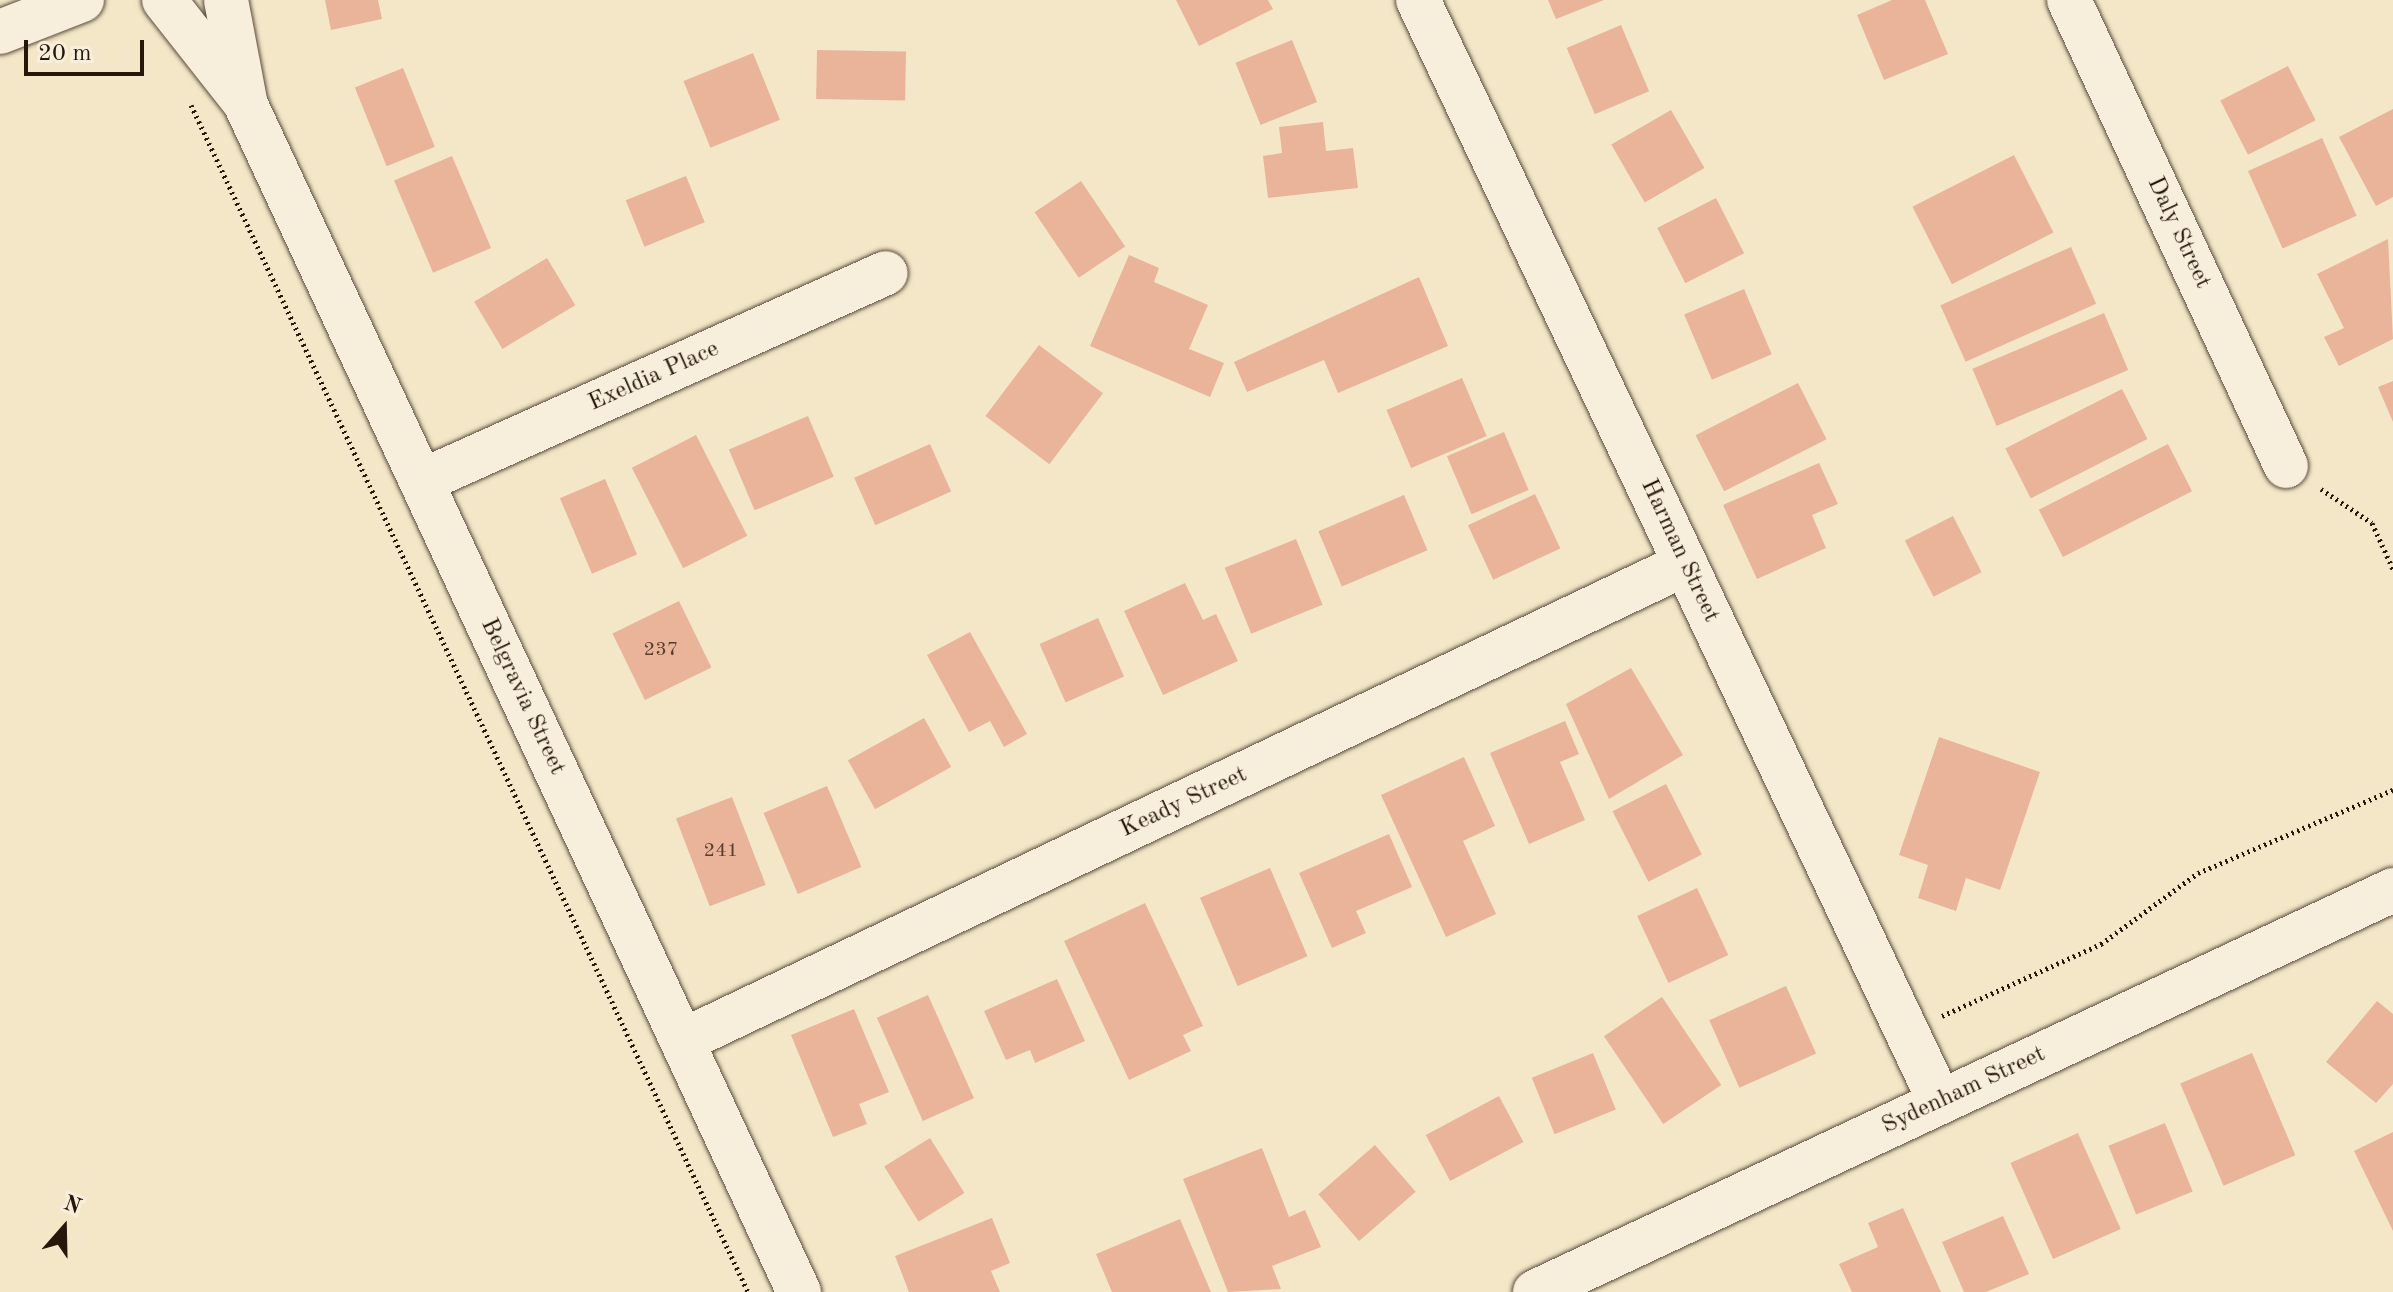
<!DOCTYPE html>
<style>
body{margin:0}
#map{position:relative;width:2393px;height:1292px;overflow:hidden;background:#f3e7c8;font-family:"Old Standard TT",serif}
div>[style]{position:absolute}
.building>*{inset:0;background:#eab49b;transform-origin:0 0}
.path>*{height:5px;margin-top:-2.5px;transform-origin:0;background:repeating-linear-gradient(90deg,#27160a 0 2px,transparent 0 6px)}
.roads{filter:drop-shadow(0 0 2px #5a4a3a) drop-shadow(0 0 2px #5a4a3a)}
.minor>*{height:44px;margin:-22px;padding:0 22px;transform-origin:22px;border-radius:22px;background:#f7efdb}
.tertiary>*{height:44px;margin:-22px;padding:0 22px;transform-origin:22px;border-radius:22px;background:#f7efdb}
.secondary>*{height:44px;margin:-22px;padding:0 22px;transform-origin:22px;border-radius:22px;background:#f7efdb}
span{translate:-50% -50%;white-space:nowrap;text-align:center;line-height:1.15;-webkit-text-stroke:7px #f7efdb;paint-order:stroke}
.number-label{font-size:20px;color:#583e2e}
.number-label span{-webkit-text-stroke-width:0}
.street-label{font-size:24px;color:#27160a}
.north{position:absolute;left:24px;top:1188px;width:80px;height:80px;-webkit-text-stroke:6px #f7efdb;paint-order:stroke;rotate:20deg;font-size:22px;font-weight:700;line-height:32px;text-align:center;color:#27160a}
.north::after{content:'';display:block;margin:auto;width:28px;height:36px;background:#27160a;clip-path:polygon(50% 0,100% 100%,50% 72%,0 100%)}
.scale{position:absolute;left:24px;top:40px;width:120px;height:36px;box-sizing:border-box;border:4px solid #27160a;border-top:0;padding-left:10px;font-size:24px;line-height:28px;white-space:nowrap;color:#27160a;-webkit-text-stroke:6px #f7efdb;paint-order:stroke}
</style>
<div id="map">
<div class="building">
<i style="clip-path:polygon(325px 0,378px 0,382px 19px,331px 30px)"></i>
<i style="clip-path:polygon(1176px 0,1268px 0,1273px 9px,1199px 46px)"></i>
<i style="clip-path:polygon(1548px 0,1604px 0,1556px 19px)"></i>
<i style="clip-path:polygon(1892px 0,1925px 0,1948px 54px,1884px 80px,1857px 15px)"></i>
<i style="left:1621px;top:25px;width:72px;height:59px;rotate:67deg"></i>
<i style="left:1292px;top:40px;width:67px;height:61px;rotate:68deg"></i>
<i style="left:817px;top:50px;width:89px;height:49px;rotate:1deg"></i>
<i style="left:753px;top:53px;width:72px;height:75px;rotate:68deg"></i>
<i style="left:2288px;top:66px;width:61px;height:76px;rotate:63deg"></i>
<i style="left:403px;top:68px;width:85px;height:52px;rotate:68deg"></i>
<i style="clip-path:polygon(2393px 109px,2393px 197px,2376px 206px,2339px 137px)"></i>
<i style="left:1671px;top:110px;width:67px;height:69px;rotate:60deg"></i>
<i style="clip-path:polygon(1323px 122px,1326px 151px,1353px 148px,1358px 188px,1268px 198px,1263px 156px,1282px 153px,1279px 127px)"></i>
<i style="left:2322px;top:138px;width:85px;height:81px;rotate:66deg"></i>
<i style="left:2014px;top:155px;width:87px;height:114px;rotate:63deg"></i>
<i style="left:452px;top:156px;width:100px;height:63px;rotate:67deg"></i>
<i style="left:686px;top:176px;width:50px;height:65px;rotate:68deg"></i>
<i style="left:1081px;top:181px;width:79px;height:56px;rotate:56deg"></i>
<i style="left:1716px;top:198px;width:62px;height:66px;rotate:63deg"></i>
<i style="clip-path:polygon(2388px 239px,2393px 339px,2339px 366px,2324px 337px,2344px 328px,2317px 274px)"></i>
<i style="left:2071px;top:247px;width:62px;height:143px;rotate:66deg"></i>
<i style="clip-path:polygon(1129px 255px,1159px 268px,1154px 282px,1208px 305px,1189px 349px,1224px 363px,1210px 397px,1090px 346px)"></i>
<i style="left:547px;top:258px;width:55px;height:85px;rotate:59deg"></i>
<i style="clip-path:polygon(1419px 277px,1448px 346px,1338px 393px,1324px 360px,1247px 392px,1234px 362px)"></i>
<i style="left:1744px;top:289px;width:71px;height:65px;rotate:67deg"></i>
<i style="left:2104px;top:313px;width:62px;height:143px;rotate:67deg"></i>
<i style="left:1039px;top:345px;width:80px;height:89px;rotate:37deg"></i>
<i style="left:1462px;top:378px;width:63px;height:82px;rotate:67deg"></i>
<i style="clip-path:polygon(2393px 381px,2393px 422px,2378px 387px)"></i>
<i style="left:1798px;top:383px;width:63px;height:115px;rotate:63deg"></i>
<i style="left:2122px;top:389px;width:56px;height:131px;rotate:63deg"></i>
<i style="left:808px;top:416px;width:66px;height:86px;rotate:67deg"></i>
<i style="left:1504px;top:432px;width:63px;height:62px;rotate:67deg"></i>
<i style="left:696px;top:435px;width:113px;height:72px;rotate:63deg"></i>
<i style="left:930px;top:444px;width:52px;height:83px;rotate:66deg"></i>
<i style="left:2168px;top:444px;width:53px;height:145px;rotate:63deg"></i>
<i style="clip-path:polygon(1819px 463px,1838px 504px,1812px 515px,1826px 548px,1757px 579px,1723px 505px)"></i>
<i style="left:605px;top:479px;width:82px;height:49px;rotate:67deg"></i>
<i style="left:1535px;top:494px;width:60px;height:74px;rotate:65deg"></i>
<i style="left:1404px;top:495px;width:60px;height:93px;rotate:67deg"></i>
<i style="left:1953px;top:516px;width:63px;height:54px;rotate:63deg"></i>
<i style="left:1296px;top:539px;width:71px;height:77px;rotate:68deg"></i>
<i style="clip-path:polygon(1185px 583px,1203px 620px,1216px 614px,1238px 661px,1163px 695px,1124px 611px)"></i>
<i style="left:679px;top:601px;width:74px;height:74px;rotate:64deg"></i>
<i style="left:1098px;top:618px;width:64px;height:64px;rotate:66deg"></i>
<i style="clip-path:polygon(970px 632px,1027px 734px,1004px 747px,990px 721px,969px 732px,927px 655px)"></i>
<i style="clip-path:polygon(1631px 668px,1683px 755px,1609px 799px,1566px 704px)"></i>
<i style="left:924px;top:718px;width:56px;height:87px;rotate:61deg"></i>
<i style="clip-path:polygon(1565px 721px,1579px 754px,1560px 762px,1585px 820px,1529px 844px,1490px 753px)"></i>
<i style="clip-path:polygon(1939px 737px,2040px 772px,2000px 890px,1966px 878px,1956px 911px,1918px 898px,1928px 865px,1899px 855px)"></i>
<i style="clip-path:polygon(1464px 757px,1495px 826px,1463px 841px,1496px 914px,1446px 937px,1381px 795px)"></i>
<i style="left:1666px;top:784px;width:79px;height:60px;rotate:63deg"></i>
<i style="left:827px;top:786px;width:88px;height:69px;rotate:67deg"></i>
<i style="left:732px;top:797px;width:94px;height:60px;rotate:69deg"></i>
<i style="clip-path:polygon(1389px 834px,1412px 887px,1356px 911px,1366px 933px,1332px 948px,1299px 873px)"></i>
<i style="left:1270px;top:868px;width:96px;height:76px;rotate:67deg"></i>
<i style="left:1697px;top:888px;width:74px;height:66px;rotate:65deg"></i>
<i style="clip-path:polygon(1145px 903px,1203px 1026px,1183px 1035px,1191px 1051px,1129px 1080px,1064px 941px)"></i>
<i style="clip-path:polygon(1057px 979px,1085px 1041px,1035px 1063px,1030px 1050px,1006px 1060px,984px 1011px)"></i>
<i style="left:1786px;top:986px;width:74px;height:84px;rotate:66deg"></i>
<i style="left:928px;top:995px;width:113px;height:56px;rotate:66deg"></i>
<i style="left:1662px;top:997px;width:106px;height:70px;rotate:56deg"></i>
<i style="clip-path:polygon(2377px 1001px,2393px 1014px,2393px 1084px,2376px 1103px,2326px 1062px)"></i>
<i style="clip-path:polygon(854px 1009px,889px 1092px,859px 1104px,867px 1124px,833px 1137px,791px 1035px)"></i>
<i style="left:1593px;top:1053px;width:61px;height:66px;rotate:68deg"></i>
<i style="left:2252px;top:1053px;width:111px;height:78px;rotate:67deg"></i>
<i style="left:1499px;top:1096px;width:52px;height:83px;rotate:62deg"></i>
<i style="left:2165px;top:1123px;width:74px;height:61px;rotate:68deg"></i>
<i style="clip-path:polygon(2393px 1132px,2393px 1231px,2354px 1151px)"></i>
<i style="left:2078px;top:1133px;width:105px;height:74px;rotate:66deg"></i>
<i style="left:930px;top:1138px;width:65px;height:54px;rotate:58deg"></i>
<i style="left:1375px;top:1145px;width:62px;height:75px;rotate:49deg"></i>
<i style="clip-path:polygon(1262px 1148px,1289px 1217px,1305px 1210px,1321px 1247px,1272px 1266px,1281px 1289px,1228px 1292px,1183px 1179px)"></i>
<i style="clip-path:polygon(1903px 1208px,1941px 1292px,1852px 1292px,1839px 1264px,1878px 1247px,1868px 1223px)"></i>
<i style="clip-path:polygon(2003px 1216px,2029px 1274px,1986px 1292px,1964px 1292px,1942px 1242px)"></i>
<i style="clip-path:polygon(992px 1218px,1010px 1263px,991px 1271px,1000px 1292px,909px 1292px,895px 1256px)"></i>
<i style="clip-path:polygon(1180px 1219px,1211px 1292px,1112px 1292px,1096px 1254px)"></i>
</div>
<div class="path">
<i style="left:191px;top:105px;width:1311px;rotate:64.86deg"></i>
<i style="left:2321px;top:489px;width:61px;rotate:33.7deg"></i>
<i style="left:2372px;top:523px;width:51px;rotate:65.5deg"></i>
<i style="left:1942px;top:1016px;width:175px;rotate:-24.4deg"></i>
<i style="left:2101px;top:944px;width:120px;rotate:-36.2deg"></i>
<i style="left:2198px;top:873px;width:212px;rotate:-23.1deg"></i>
</div>
<div class="roads">
<div class="minor">
<i style="left:1418px;top:0;width:1219px;rotate:64.65deg"></i>
<i style="left:2069px;top:0;width:514px;rotate:65.03deg"></i>
<i style="left:422px;top:481px;width:508px;rotate:-24.15deg"></i>
<i style="left:682px;top:1041px;width:1111px;rotate:-25.43deg"></i>
<i style="left:1535px;top:1292px;width:948px;rotate:-25.1deg"></i>
</div>
<div class="tertiary">
<i style="left:164px;top:0;width:131px;rotate:51.8deg"></i>
<i style="left:245px;top:103px;width:1312px;rotate:65.02deg"></i>
<i style="left:226px;top:0;width:103px;rotate:79.3deg"></i>
</div>
<div class="secondary">
<i style="left:0;top:32px;width:88px;rotate:-21.3deg"></i>
</div>
</div>
<div class="number-label">
<span style="left:661px;top:650px">237</span>
<span style="left:721px;top:851px">241</span>
</div>
<div class="street-label">
<span style="left:2178px;top:233px;rotate:65deg">Daly Street</span>
<span style="left:654px;top:377px;rotate:-24deg">Exeldia Place</span>
<span style="left:1679px;top:551px;rotate:65deg">Harman Street</span>
<span style="left:522px;top:697px;rotate:65deg">Belgravia Street</span>
<span style="left:1184px;top:803px;rotate:-25deg">Keady Street</span>
<span style="left:1964px;top:1091px;rotate:-25deg">Sydenham Street</span>
</div>
<div class="north">N</div>
<div class="scale">20 m</div>
</div>
